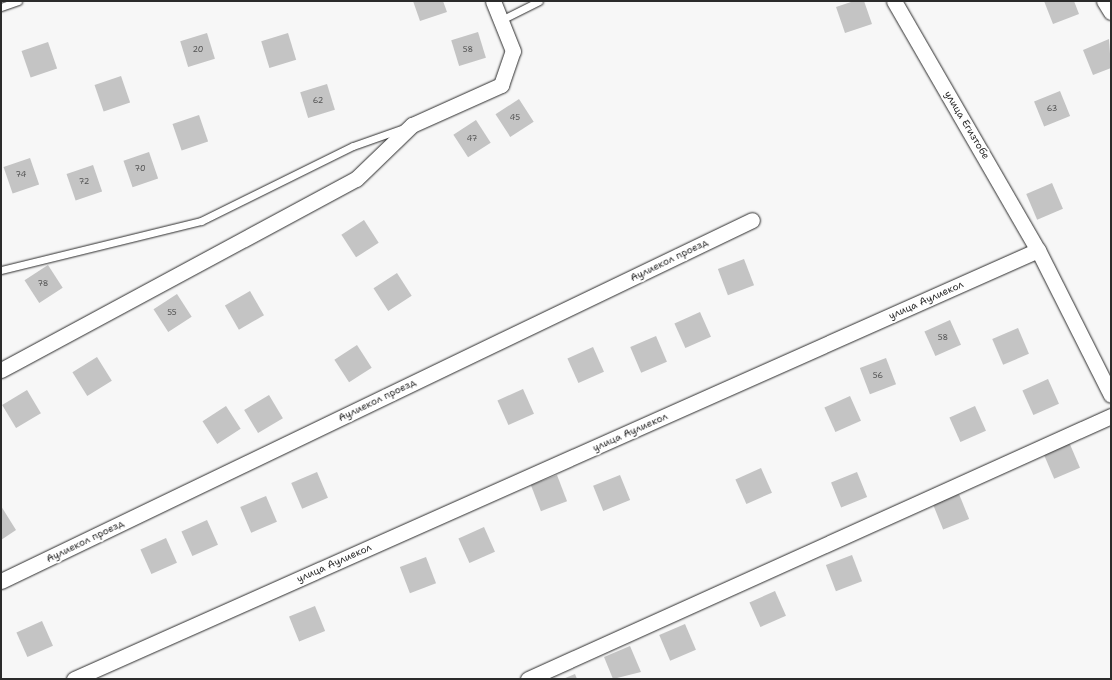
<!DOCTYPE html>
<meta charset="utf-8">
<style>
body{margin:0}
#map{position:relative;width:1112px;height:680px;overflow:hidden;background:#f7f7f7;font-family:"Shantell Sans",sans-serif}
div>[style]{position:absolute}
.building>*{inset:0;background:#c4c4c4;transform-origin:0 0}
.roads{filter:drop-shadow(0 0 1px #2b2b2b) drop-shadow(0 0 1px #2b2b2b)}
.service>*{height:7px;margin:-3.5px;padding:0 3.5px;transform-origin:3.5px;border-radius:3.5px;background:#fff}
.minor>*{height:15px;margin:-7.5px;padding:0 7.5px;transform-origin:7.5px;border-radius:7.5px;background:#fff}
span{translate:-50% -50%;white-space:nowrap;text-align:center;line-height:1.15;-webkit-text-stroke:4px #fff;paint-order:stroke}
.number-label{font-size:8px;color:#515151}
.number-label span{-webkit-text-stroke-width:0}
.street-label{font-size:10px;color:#2b2b2b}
.frame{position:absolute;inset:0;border:2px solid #2b2b2b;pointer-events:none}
</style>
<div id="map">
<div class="building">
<i style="clip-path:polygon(413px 1px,443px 1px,447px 12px,420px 21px)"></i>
<i style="clip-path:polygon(854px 1px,864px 1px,872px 24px,845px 33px,836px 7px)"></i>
<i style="clip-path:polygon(1044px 1px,1074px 1px,1079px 14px,1053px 24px)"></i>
<i style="left:478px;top:32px;width:27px;height:28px;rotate:73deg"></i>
<i style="left:207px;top:33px;width:27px;height:28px;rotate:73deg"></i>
<i style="left:288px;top:33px;width:28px;height:28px;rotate:73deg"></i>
<i style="clip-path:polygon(1109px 39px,1111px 68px,1093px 75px,1083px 50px)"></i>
<i style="left:48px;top:42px;width:28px;height:28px;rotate:71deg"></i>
<i style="left:121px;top:76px;width:28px;height:28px;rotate:71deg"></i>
<i style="left:327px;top:84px;width:27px;height:28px;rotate:73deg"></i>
<i style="left:1060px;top:91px;width:27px;height:28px;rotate:68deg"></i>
<i style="left:519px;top:99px;width:27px;height:28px;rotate:57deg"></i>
<i style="left:199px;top:115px;width:28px;height:28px;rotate:71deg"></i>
<i style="left:476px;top:120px;width:27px;height:27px;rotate:57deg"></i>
<i style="left:149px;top:152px;width:28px;height:27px;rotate:71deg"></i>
<i style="left:30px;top:158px;width:28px;height:28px;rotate:71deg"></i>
<i style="left:93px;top:165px;width:28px;height:28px;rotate:71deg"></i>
<i style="left:1052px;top:183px;width:28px;height:28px;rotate:67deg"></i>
<i style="left:364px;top:220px;width:27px;height:27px;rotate:57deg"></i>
<i style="left:744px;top:259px;width:28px;height:28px;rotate:69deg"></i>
<i style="left:48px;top:265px;width:27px;height:28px;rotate:57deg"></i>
<i style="left:397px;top:273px;width:27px;height:28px;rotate:57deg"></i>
<i style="left:250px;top:291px;width:28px;height:29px;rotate:60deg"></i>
<i style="left:177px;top:294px;width:27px;height:28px;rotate:57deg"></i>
<i style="left:700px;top:312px;width:27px;height:28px;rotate:66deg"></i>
<i style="left:950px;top:320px;width:27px;height:28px;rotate:66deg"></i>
<i style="left:1018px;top:328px;width:28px;height:28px;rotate:67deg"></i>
<i style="left:656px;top:336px;width:28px;height:28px;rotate:67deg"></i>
<i style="left:357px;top:345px;width:27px;height:27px;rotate:57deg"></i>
<i style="left:593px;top:347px;width:27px;height:28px;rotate:66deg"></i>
<i style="left:97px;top:357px;width:28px;height:29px;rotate:58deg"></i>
<i style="left:886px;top:358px;width:28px;height:28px;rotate:69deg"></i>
<i style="left:1048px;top:379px;width:27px;height:28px;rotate:66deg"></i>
<i style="left:523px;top:389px;width:27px;height:28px;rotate:66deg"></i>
<i style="left:27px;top:390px;width:27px;height:29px;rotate:59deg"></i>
<i style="left:269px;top:395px;width:27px;height:29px;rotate:59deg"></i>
<i style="left:850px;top:396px;width:27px;height:28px;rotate:66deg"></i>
<i style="left:226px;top:406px;width:27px;height:28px;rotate:57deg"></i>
<i style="left:975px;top:406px;width:27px;height:28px;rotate:66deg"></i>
<i style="left:1069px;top:442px;width:28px;height:28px;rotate:67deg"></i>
<i style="left:761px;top:468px;width:27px;height:28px;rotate:66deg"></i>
<i style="left:317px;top:472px;width:28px;height:28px;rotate:67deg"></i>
<i style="left:857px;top:472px;width:27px;height:28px;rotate:68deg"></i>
<i style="left:557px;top:475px;width:28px;height:28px;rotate:69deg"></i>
<i style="left:620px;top:475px;width:27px;height:29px;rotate:68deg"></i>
<i style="left:959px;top:494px;width:27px;height:28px;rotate:68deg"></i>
<i style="left:266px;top:496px;width:28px;height:28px;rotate:67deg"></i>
<i style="clip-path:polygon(1px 506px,16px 530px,1px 540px)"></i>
<i style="left:207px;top:520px;width:27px;height:28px;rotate:66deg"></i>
<i style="left:484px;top:527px;width:27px;height:28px;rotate:66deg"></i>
<i style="left:166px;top:538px;width:27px;height:28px;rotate:66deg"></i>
<i style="left:852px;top:555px;width:28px;height:28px;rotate:69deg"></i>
<i style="left:426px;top:557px;width:28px;height:28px;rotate:69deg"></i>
<i style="left:775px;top:591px;width:27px;height:28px;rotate:66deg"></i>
<i style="left:315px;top:606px;width:27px;height:28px;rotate:68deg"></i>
<i style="left:42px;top:621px;width:27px;height:28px;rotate:66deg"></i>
<i style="left:685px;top:624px;width:28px;height:28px;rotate:67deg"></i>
<i style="clip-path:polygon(630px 646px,641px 672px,613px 679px,604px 657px)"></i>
<i style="clip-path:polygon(575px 674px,577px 679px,563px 679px)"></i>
</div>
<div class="roads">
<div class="service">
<i style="left:1px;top:7px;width:18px;rotate:-19deg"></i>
<i style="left:503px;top:19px;width:40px;rotate:-26.6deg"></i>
<i style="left:1px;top:270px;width:206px;rotate:-13.8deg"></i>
<i style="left:201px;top:221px;width:169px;rotate:-26.3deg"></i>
<i style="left:353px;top:146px;width:54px;rotate:-19.4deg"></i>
</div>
<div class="minor">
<i style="left:894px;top:1px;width:288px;rotate:60deg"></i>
<i style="left:1104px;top:1px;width:13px;rotate:58deg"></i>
<i style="left:1px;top:370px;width:403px;rotate:-28.3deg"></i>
<i style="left:356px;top:179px;width:78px;rotate:-44deg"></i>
<i style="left:412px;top:125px;width:98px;rotate:-24.2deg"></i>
<i style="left:501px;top:85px;width:36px;rotate:-71deg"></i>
<i style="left:513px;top:51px;width:54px;rotate:-111.8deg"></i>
<i style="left:1px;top:581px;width:833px;rotate:-25.67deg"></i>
<i style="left:74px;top:679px;width:1055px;rotate:-23.99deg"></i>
<i style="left:1038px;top:250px;width:162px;rotate:63.3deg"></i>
<i style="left:528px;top:679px;width:640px;rotate:-24.28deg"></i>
</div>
</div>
<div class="number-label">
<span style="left:198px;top:50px">20</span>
<span style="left:468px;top:50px">58</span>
<span style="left:318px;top:101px">62</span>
<span style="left:1052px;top:109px">63</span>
<span style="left:515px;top:118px">45</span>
<span style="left:472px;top:139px">47</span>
<span style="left:140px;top:169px">70</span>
<span style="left:21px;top:175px">74</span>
<span style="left:84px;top:182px">72</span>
<span style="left:43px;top:284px">78</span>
<span style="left:172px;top:313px">55</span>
<span style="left:943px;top:338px">58</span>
<span style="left:878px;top:376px">56</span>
</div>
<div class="street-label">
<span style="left:967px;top:125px;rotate:59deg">улица Егизтобе</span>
<span style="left:669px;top:260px;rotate:-26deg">Аулиекол проезд</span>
<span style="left:926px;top:300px;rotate:-24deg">улица Аулиекол</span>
<span style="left:377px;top:400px;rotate:-26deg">Аулиекол проезд</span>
<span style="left:630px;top:432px;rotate:-24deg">улица Аулиекол</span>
<span style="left:85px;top:541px;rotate:-26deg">Аулиекол проезд</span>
<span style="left:334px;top:563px;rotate:-24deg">улица Аулиекол</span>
</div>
<div class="frame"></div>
</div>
